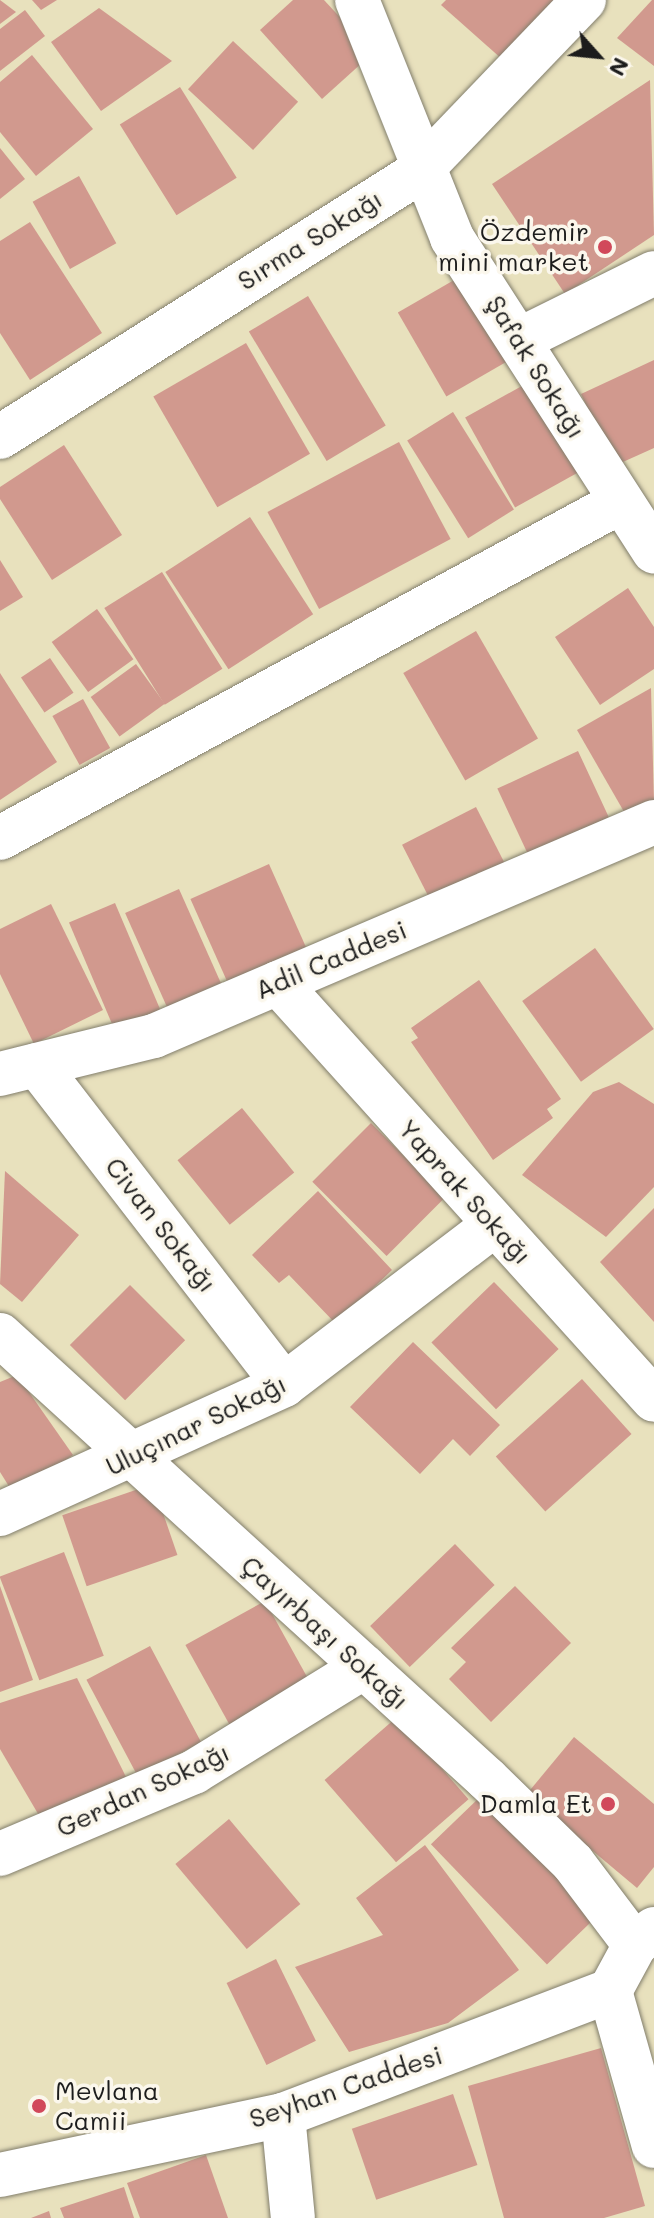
<!DOCTYPE html>
<meta charset="utf-8">
<style>
body{margin:0}
#map{position:relative;width:654px;height:2218px;overflow:hidden;background:#e8e1bd;font-family:Mali,sans-serif}
div>[style]{position:absolute}
.building>*{inset:0;background:#d1998e;transform-origin:0 0}
.roads{filter:drop-shadow(0 0 2px #827e6c) drop-shadow(0 0 2px #827e6c)}
.street>*{height:44px;margin:-22px;padding:0 22px;transform-origin:22px;border-radius:22px;background:#fff}
.secondary>*{height:44px;margin:-22px;padding:0 22px;transform-origin:22px;border-radius:22px;background:#fff}
.dots>*{width:22px;height:22px;translate:-50% -50%;box-sizing:border-box;border:4px solid #fbf7ec;border-radius:50%}
span{translate:-50% -50%;white-space:nowrap;text-align:center;line-height:1.15;-webkit-text-stroke:7px #fbf7ec;paint-order:stroke}
.poi-label{font-size:26px;color:#1c1c1c}
.right{translate:-100% -50%;text-align:right}
.left{translate:0 -50%;text-align:left}
.street-label{font-size:26px;color:#1c1c1c}
.north{position:absolute;left:558px;top:16px;width:80px;height:80px;-webkit-text-stroke:6px #fbf7ec;paint-order:stroke;rotate:117deg;font-size:22px;font-weight:700;line-height:32px;text-align:center;color:#1c1c1c}
.north::after{content:'';display:block;margin:auto;width:28px;height:36px;background:#1c1c1c;clip-path:polygon(50% 0,100% 100%,50% 72%,0 100%)}
</style>
<div id="map">
<div class="building">
<i style="clip-path:polygon(0 0,16px 12px,0 24px)"></i>
<i style="clip-path:polygon(32px 0,57px 0,41px 10px)"></i>
<i style="clip-path:polygon(293px 0,324px 0,373px 53px,322px 99px,260px 30px)"></i>
<i style="clip-path:polygon(446px 0,573px 0,503px 60px,441px 5px)"></i>
<i style="clip-path:polygon(652px 0,654px 0,654px 66px,617px 38px)"></i>
<i style="clip-path:polygon(99px 8px,172px 61px,101px 111px,51px 42px)"></i>
<i style="clip-path:polygon(25px 10px,45px 36px,0 71px,0 29px)"></i>
<i style="left:233px;top:41px;width:89px;height:66px;rotate:43deg"></i>
<i style="clip-path:polygon(32px 55px,93px 129px,36px 176px,0 132px,0 82px)"></i>
<i style="clip-path:polygon(650px 80px,654px 235px,565px 294px,492px 184px)"></i>
<i style="left:180px;top:87px;width:107px;height:71px;rotate:58deg"></i>
<i style="clip-path:polygon(0 148px,25px 179px,0 199px)"></i>
<i style="left:79px;top:176px;width:77px;height:53px;rotate:61deg"></i>
<i style="clip-path:polygon(30px 222px,102px 333px,30px 380px,0 333px,0 241px)"></i>
<i style="left:468px;top:272px;width:97px;height:81px;rotate:60deg"></i>
<i style="left:308px;top:296px;width:151px;height:69px;rotate:59deg"></i>
<i style="left:246px;top:343px;width:128px;height:107px;rotate:60deg"></i>
<i style="clip-path:polygon(654px 360px,654px 448px,614px 466px,581px 394px)"></i>
<i style="left:529px;top:382px;width:103px;height:73px;rotate:61deg"></i>
<i style="left:453px;top:412px;width:115px;height:54px;rotate:58deg"></i>
<i style="left:399px;top:442px;width:110px;height:149px;rotate:62deg"></i>
<i style="clip-path:polygon(64px 445px,122px 535px,52px 580px,0 499px,0 487px)"></i>
<i style="left:250px;top:517px;width:116px;height:101px;rotate:57deg"></i>
<i style="clip-path:polygon(0 560px,23px 597px,0 611px)"></i>
<i style="left:162px;top:572px;width:114px;height:68px;rotate:58deg"></i>
<i style="clip-path:polygon(628px 588px,654px 627px,654px 669px,600px 705px,555px 637px)"></i>
<i style="left:97px;top:609px;width:62px;height:56px;rotate:54deg"></i>
<i style="left:476px;top:631px;width:124px;height:84px;rotate:60deg"></i>
<i style="left:50px;top:658px;width:42px;height:35px;rotate:56deg"></i>
<i style="left:136px;top:664px;width:49px;height:56px;rotate:54deg"></i>
<i style="clip-path:polygon(0 673px,57px 762px,0 800px)"></i>
<i style="clip-path:polygon(651px 688px,654px 802px,627px 817px,577px 730px)"></i>
<i style="left:83px;top:699px;width:56px;height:35px;rotate:61deg"></i>
<i style="left:578px;top:751px;width:73px;height:89px;rotate:65deg"></i>
<i style="left:476px;top:807px;width:70px;height:83px;rotate:63deg"></i>
<i style="left:269px;top:864px;width:96px;height:86px;rotate:66deg"></i>
<i style="left:179px;top:889px;width:109px;height:59px;rotate:66deg"></i>
<i style="left:115px;top:903px;width:125px;height:50px;rotate:67deg"></i>
<i style="clip-path:polygon(51px 904px,103px 1010px,34px 1044px,0 974px,0 929px)"></i>
<i style="left:595px;top:948px;width:100px;height:90px;rotate:54deg"></i>
<i style="clip-path:polygon(479px 980px,561px 1099px,547px 1109px,553px 1118px,493px 1160px,411px 1042px,418px 1038px,411px 1028px)"></i>
<i style="clip-path:polygon(619px 1082px,654px 1104px,654px 1187px,606px 1237px,522px 1175px,593px 1092px)"></i>
<i style="left:242px;top:1108px;width:83px;height:83px;rotate:51deg"></i>
<i style="left:371px;top:1123px;width:105px;height:83px;rotate:45deg"></i>
<i style="clip-path:polygon(5px 1171px,79px 1235px,22px 1302px,0 1284px)"></i>
<i style="clip-path:polygon(318px 1191px,392px 1270px,336px 1324px,289px 1275px,279px 1283px,252px 1255px)"></i>
<i style="clip-path:polygon(654px 1208px,654px 1322px,600px 1262px)"></i>
<i style="left:494px;top:1282px;width:93px;height:87px;rotate:46deg"></i>
<i style="left:130px;top:1285px;width:78px;height:85px;rotate:45deg"></i>
<i style="clip-path:polygon(413px 1342px,500px 1425px,470px 1456px,453px 1439px,420px 1474px,350px 1407px)"></i>
<i style="clip-path:polygon(17px 1375px,73px 1455px,15px 1496px,0 1472px,0 1382px)"></i>
<i style="left:582px;top:1379px;width:74px;height:116px;rotate:48deg"></i>
<i style="left:153px;top:1484px;width:75px;height:96px;rotate:71deg"></i>
<i style="left:455px;top:1544px;width:57px;height:118px;rotate:46deg"></i>
<i style="left:64px;top:1552px;width:111px;height:69px;rotate:69deg"></i>
<i style="clip-path:polygon(0 1586px,33px 1680px,0 1692px)"></i>
<i style="clip-path:polygon(515px 1586px,571px 1643px,491px 1722px,449px 1679px,466px 1662px,451px 1648px)"></i>
<i style="left:265px;top:1601px;width:100px;height:91px;rotate:61deg"></i>
<i style="left:150px;top:1646px;width:109px;height:72px;rotate:62deg"></i>
<i style="clip-path:polygon(77px 1678px,129px 1783px,44px 1824px,0 1749px,0 1703px)"></i>
<i style="left:397px;top:1717px;width:109px;height:96px;rotate:49deg"></i>
<i style="clip-path:polygon(574px 1737px,654px 1804px,654px 1867px,637px 1888px,526px 1795px)"></i>
<i style="left:482px;top:1795px;width:167px;height:71px;rotate:46deg"></i>
<i style="left:229px;top:1819px;width:111px;height:70px;rotate:50deg"></i>
<i style="clip-path:polygon(425px 1845px,519px 1970px,448px 2023px,349px 2052px,295px 1967px,383px 1935px,356px 1898px)"></i>
<i style="left:276px;top:1959px;width:91px;height:55px;rotate:64deg"></i>
<i style="clip-path:polygon(601px 2048px,645px 2206px,604px 2218px,504px 2218px,468px 2086px)"></i>
<i style="left:453px;top:2094px;width:75px;height:107px;rotate:71deg"></i>
<i style="clip-path:polygon(206px 2155px,228px 2218px,140px 2218px,127px 2183px)"></i>
<i style="clip-path:polygon(124px 2187px,134px 2218px,64px 2218px,60px 2208px)"></i>
<i style="clip-path:polygon(49px 2211px,51px 2218px,31px 2218px)"></i>
</div>
<div class="roads">
<div class="street">
<i style="left:357px;top:0;width:256px;rotate:68.2deg"></i>
<i style="left:452px;top:238px;width:373px;rotate:57.2deg"></i>
<i style="left:521px;top:339px;width:148px;rotate:-26.4deg"></i>
<i style="left:0;top:437px;width:497px;rotate:-32.3deg"></i>
<i style="left:420px;top:171px;width:237px;rotate:-46.2deg"></i>
<i style="left:0;top:838px;width:705px;rotate:-28.45deg"></i>
<i style="left:278px;top:983px;width:561px;rotate:47.96deg"></i>
<i style="left:37px;top:1065px;width:404px;rotate:52.3deg"></i>
<i style="left:0;top:1074px;width:159px;rotate:-13.9deg"></i>
<i style="left:154px;top:1036px;width:544px;rotate:-23.17deg"></i>
<i style="left:0;top:1335px;width:659px;rotate:42.36deg"></i>
<i style="left:487px;top:1779px;width:120px;rotate:44.3deg"></i>
<i style="left:573px;top:1863px;width:103px;rotate:52.9deg"></i>
<i style="left:0;top:1514px;width:312px;rotate:-24.4deg"></i>
<i style="left:284px;top:1385px;width:264px;rotate:-37.3deg"></i>
<i style="left:0;top:1854px;width:211px;rotate:-22.9deg"></i>
<i style="left:194px;top:1772px;width:200px;rotate:-31.7deg"></i>
<i style="left:610px;top:1991px;width:161px;rotate:74.2deg"></i>
<i style="left:283px;top:2115px;width:103px;rotate:84.5deg"></i>
</div>
<div class="secondary">
<i style="left:0;top:2175px;width:289px;rotate:-12deg"></i>
<i style="left:283px;top:2115px;width:350px;rotate:-20.8deg"></i>
<i style="left:610px;top:1991px;width:52px;rotate:-61.5deg"></i>
<i style="left:635px;top:1945px;width:25px;rotate:-40deg"></i>
</div>
</div>
<div class="dots">
<i style="left:605px;top:247px;background:#d1495b"></i>
<i style="left:608px;top:1804px;background:#d1495b"></i>
<i style="left:39px;top:2106px;background:#d1495b"></i>
</div>
<div class="poi-label">
<span class="right" style="left:589px;top:247px">Özdemir<br>mini market</span>
<span class="right" style="left:592px;top:1804px">Damla Et</span>
<span class="left" style="left:55px;top:2106px">Mevlana<br>Camii</span>
</div>
<div class="street-label">
<span style="left:310px;top:240px;rotate:-32deg">Sırma Sokağı</span>
<span style="left:536px;top:367px;rotate:58deg">Şafak Sokağı</span>
<span style="left:331px;top:960px;rotate:-23deg">Adil Caddesi</span>
<span style="left:465px;top:1192px;rotate:48deg">Yaprak Sokağı</span>
<span style="left:161px;top:1225px;rotate:52deg">Civan Sokağı</span>
<span style="left:196px;top:1425px;rotate:-26deg">Uluçınar Sokağı</span>
<span style="left:325px;top:1633px;rotate:42deg">Çayırbaşı Sokağı</span>
<span style="left:143px;top:1790px;rotate:-25deg">Gerdan Sokağı</span>
<span style="left:346px;top:2087px;rotate:-19deg">Seyhan Caddesi</span>
</div>
<div class="north">N</div>
</div>
